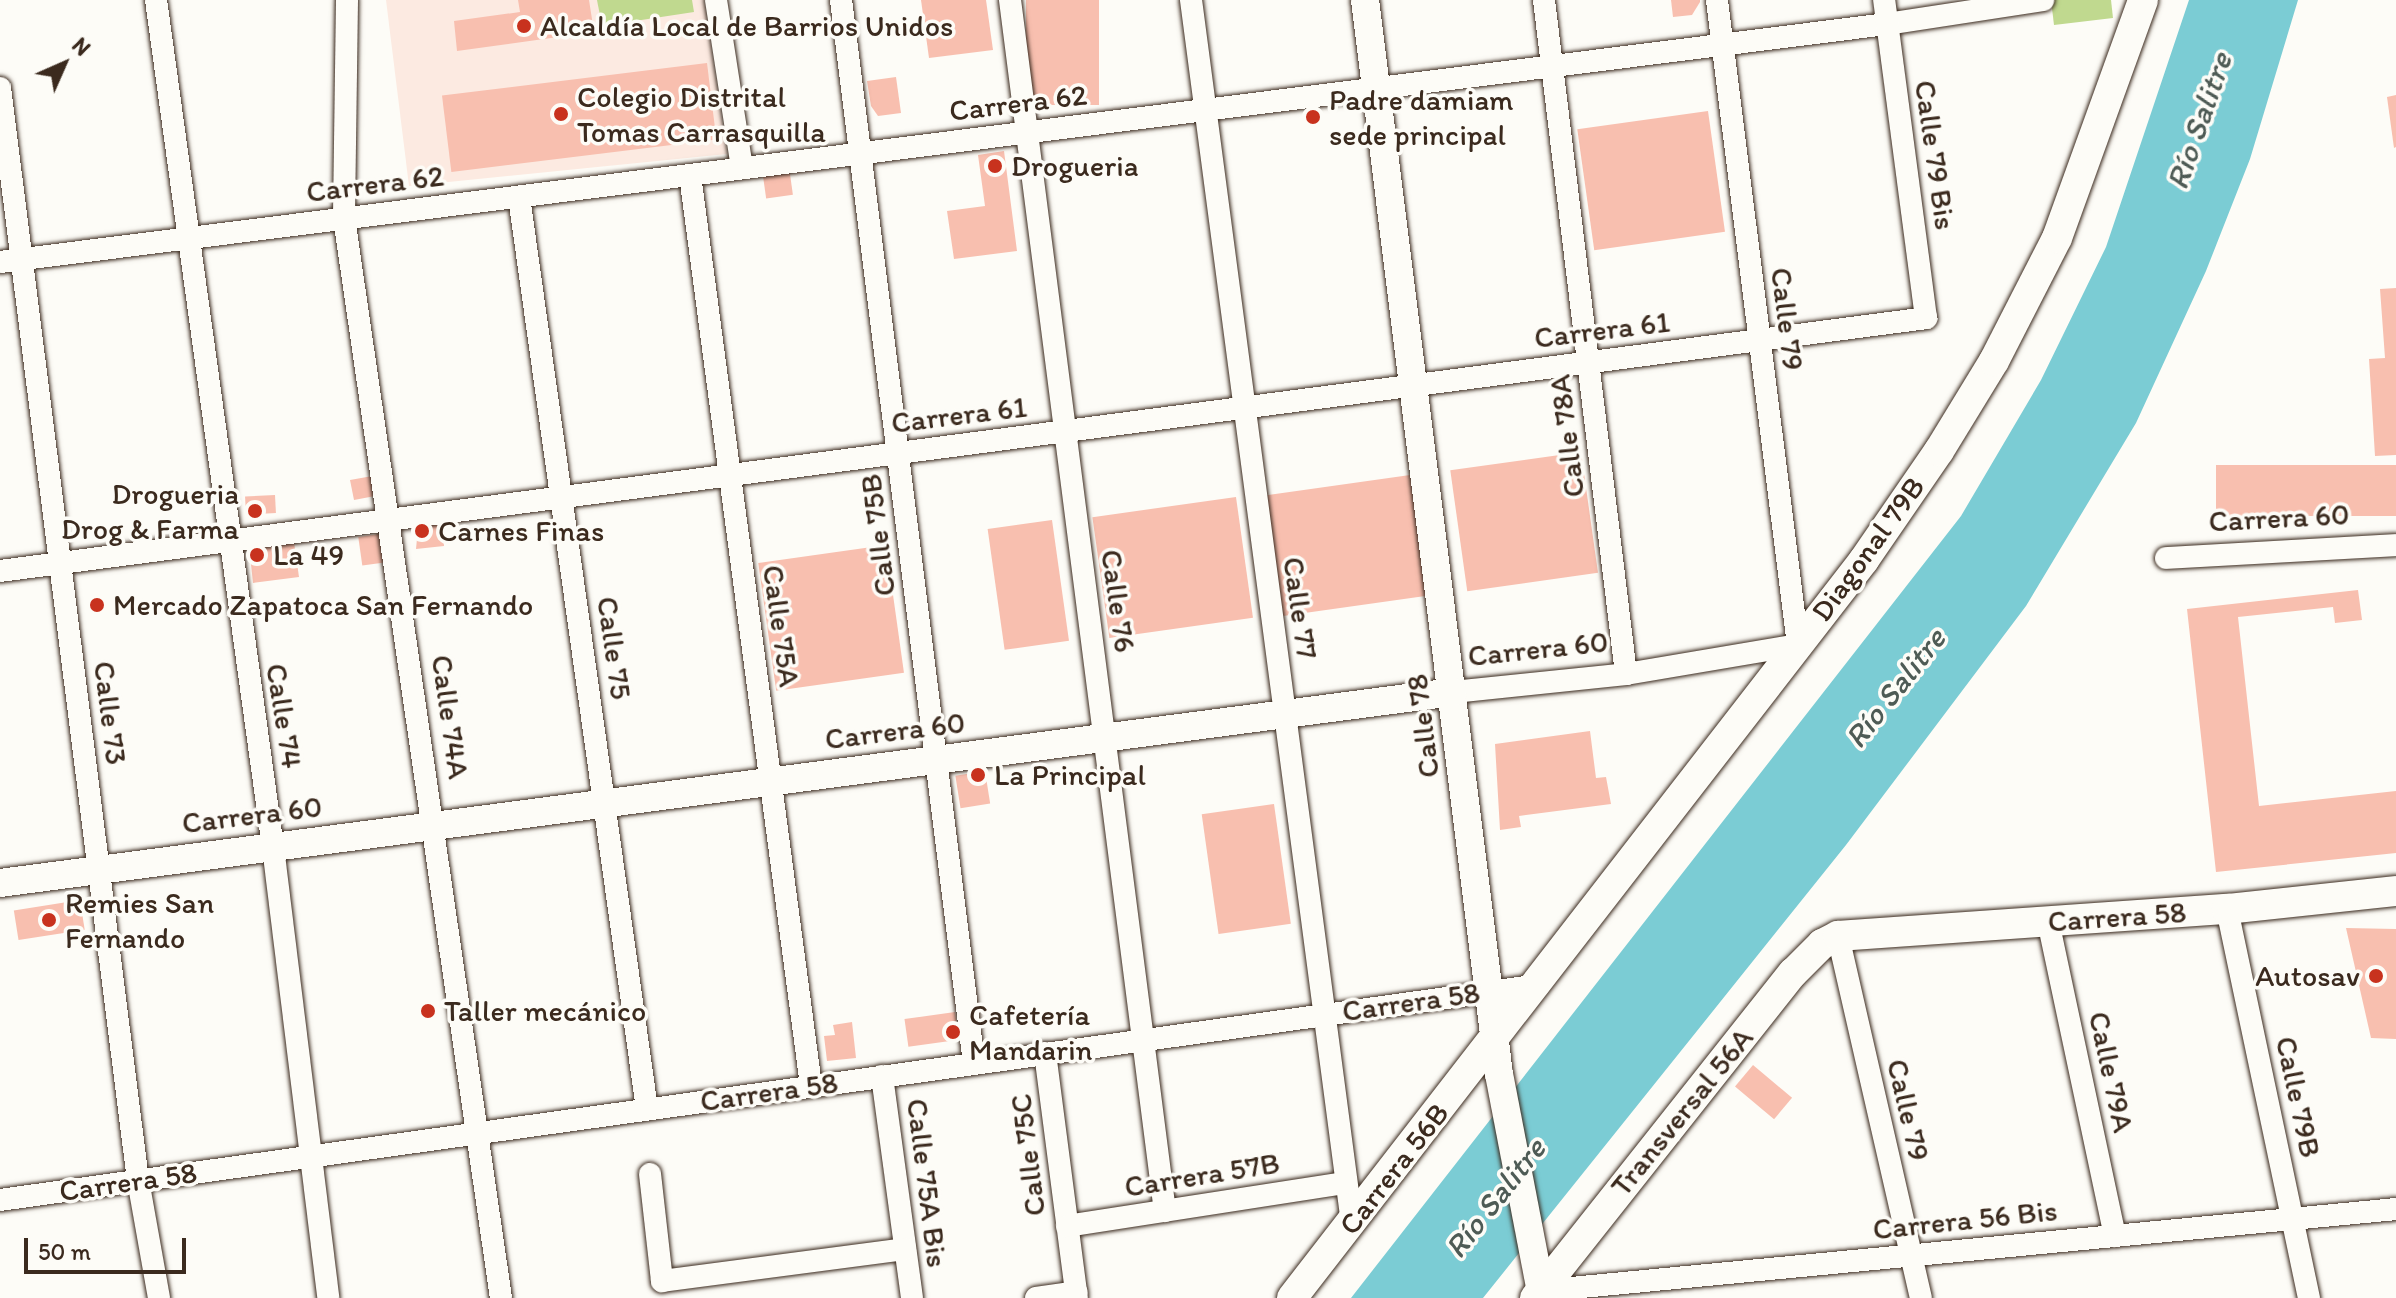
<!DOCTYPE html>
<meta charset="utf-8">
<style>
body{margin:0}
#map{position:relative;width:2396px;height:1298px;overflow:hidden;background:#fdfcf7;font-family:Itim,sans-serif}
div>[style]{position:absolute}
.built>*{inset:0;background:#fceae1}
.green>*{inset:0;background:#c0d98f}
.water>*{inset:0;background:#7bccd4}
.building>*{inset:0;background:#f8bfaf;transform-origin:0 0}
.roads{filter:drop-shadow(0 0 2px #3b2a1e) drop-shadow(0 0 2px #3b2a1e)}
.minor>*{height:22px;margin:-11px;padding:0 11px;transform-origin:11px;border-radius:11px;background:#fdfcf7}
.tertiary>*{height:28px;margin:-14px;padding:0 14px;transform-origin:14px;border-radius:14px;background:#fdfcf7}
.secondary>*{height:30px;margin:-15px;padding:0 15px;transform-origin:15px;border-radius:15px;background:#fdfcf7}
.dots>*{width:22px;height:22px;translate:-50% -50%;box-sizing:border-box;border:4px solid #fdfcf7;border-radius:50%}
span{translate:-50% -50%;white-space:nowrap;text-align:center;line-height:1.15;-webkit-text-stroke:7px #fdfcf7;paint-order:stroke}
.poi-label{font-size:30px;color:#3b2a1e}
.left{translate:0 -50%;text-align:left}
.right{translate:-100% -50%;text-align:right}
.street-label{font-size:30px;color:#3b2a1e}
.water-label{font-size:32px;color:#4e5b55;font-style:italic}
.north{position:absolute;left:24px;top:24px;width:80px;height:80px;-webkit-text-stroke:6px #fdfcf7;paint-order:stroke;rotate:45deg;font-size:22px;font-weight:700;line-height:32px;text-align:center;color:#3b2a1e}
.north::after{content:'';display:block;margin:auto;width:28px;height:36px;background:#3b2a1e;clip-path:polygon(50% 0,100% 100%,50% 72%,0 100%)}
.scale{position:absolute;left:24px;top:1238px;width:162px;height:36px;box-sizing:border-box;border:4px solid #3b2a1e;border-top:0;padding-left:10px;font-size:24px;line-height:28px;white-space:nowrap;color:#3b2a1e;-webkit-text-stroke:6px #fdfcf7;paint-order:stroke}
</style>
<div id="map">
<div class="built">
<i style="clip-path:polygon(386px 0,704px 0,727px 154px,409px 186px)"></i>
</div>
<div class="green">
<i style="clip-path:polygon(597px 0,692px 0,694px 12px,602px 26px)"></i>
<i style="clip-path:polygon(2051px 0,2111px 0,2113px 18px,2054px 25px)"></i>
</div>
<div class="water">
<i style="clip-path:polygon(2189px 0,2298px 0,2250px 159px,2206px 271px,2136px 423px,2026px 606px,1846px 845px,1483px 1298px,1351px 1298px,1961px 516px,2041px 380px,2106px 247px)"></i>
</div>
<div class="building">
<i style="clip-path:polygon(518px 0,589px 0,594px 32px,457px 51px,454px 21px,520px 12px)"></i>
<i style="clip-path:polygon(921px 0,986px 0,993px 50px,929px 58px)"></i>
<i style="left:1026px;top:0;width:73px;height:105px"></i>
<i style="clip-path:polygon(1671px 0,1700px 0,1700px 2px,1692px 15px,1673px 17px)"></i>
<i style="left:707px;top:63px;width:77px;height:267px;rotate:83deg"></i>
<i style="clip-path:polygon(896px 77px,901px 113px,878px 116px,871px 106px,867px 81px)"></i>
<i style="clip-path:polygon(2396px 95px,2396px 147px,2394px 148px,2387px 97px)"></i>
<i style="left:1708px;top:111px;width:122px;height:132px;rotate:82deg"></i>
<i style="clip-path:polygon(1004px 151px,1017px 251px,954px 259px,947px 211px,985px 206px,978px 155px)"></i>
<i style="left:789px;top:167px;width:28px;height:27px;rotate:82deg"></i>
<i style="clip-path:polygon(2396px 288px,2396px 455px,2375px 456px,2369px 359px,2385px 358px,2380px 289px)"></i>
<i style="left:1581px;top:452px;width:122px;height:132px;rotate:82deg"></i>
<i style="left:2396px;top:465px;width:51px;height:180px;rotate:90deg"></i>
<i style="clip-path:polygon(378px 475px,375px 496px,354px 500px,350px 480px)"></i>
<i style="left:1410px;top:475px;width:122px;height:145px;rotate:82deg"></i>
<i style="left:275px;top:495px;width:18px;height:30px;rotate:87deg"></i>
<i style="left:1236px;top:497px;width:122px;height:145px;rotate:82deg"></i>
<i style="left:1052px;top:520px;width:122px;height:65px;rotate:82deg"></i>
<i style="clip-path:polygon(442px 523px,444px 546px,416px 549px,418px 528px)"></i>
<i style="left:386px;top:533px;width:29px;height:28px;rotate:82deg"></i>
<i style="clip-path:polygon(294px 542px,299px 577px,253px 583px,250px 555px,257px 547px)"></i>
<i style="left:886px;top:545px;width:129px;height:129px;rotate:82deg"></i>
<i style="clip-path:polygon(2358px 590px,2362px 620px,2335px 623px,2333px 607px,2238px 617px,2259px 806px,2396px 791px,2396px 853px,2216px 872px,2187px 609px)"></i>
<i style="clip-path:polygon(1590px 731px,1596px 778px,1606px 777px,1611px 804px,1519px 816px,1521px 827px,1500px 830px,1495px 744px)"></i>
<i style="left:985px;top:771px;width:33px;height:30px;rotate:81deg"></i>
<i style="left:1274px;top:804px;width:121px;height:73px;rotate:82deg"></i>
<i style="left:80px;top:900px;width:30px;height:67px;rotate:81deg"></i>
<i style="clip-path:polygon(2346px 928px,2396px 929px,2396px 1039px,2371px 1038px)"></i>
<i style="left:955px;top:1012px;width:28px;height:51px;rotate:82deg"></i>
<i style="clip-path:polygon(852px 1022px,856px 1058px,827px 1061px,824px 1036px,835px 1035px,833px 1025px)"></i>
<i style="left:1753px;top:1065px;width:51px;height:28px;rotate:40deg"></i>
</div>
<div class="roads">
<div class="minor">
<i style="left:156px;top:0;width:855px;rotate:82.14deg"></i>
<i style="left:273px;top:847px;width:454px;rotate:83deg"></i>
<i style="left:347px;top:0;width:218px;rotate:90.8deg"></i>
<i style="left:344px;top:218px;width:1091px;rotate:81.73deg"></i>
<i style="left:716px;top:0;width:170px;rotate:81.2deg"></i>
<i style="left:841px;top:0;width:1071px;rotate:82.87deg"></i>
<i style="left:1010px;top:0;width:1221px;rotate:82.71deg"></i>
<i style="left:1191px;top:0;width:1234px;rotate:82.5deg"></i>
<i style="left:1544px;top:0;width:679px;rotate:83.06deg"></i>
<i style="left:0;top:88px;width:1101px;rotate:82.8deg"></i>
<i style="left:138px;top:1180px;width:120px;rotate:79.9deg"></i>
<i style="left:690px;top:175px;width:919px;rotate:82.43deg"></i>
<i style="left:519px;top:197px;width:921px;rotate:82.01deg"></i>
<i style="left:0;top:262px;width:1902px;rotate:-7.19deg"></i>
<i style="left:1887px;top:24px;width:158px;rotate:-8.7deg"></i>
<i style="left:2166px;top:558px;width:230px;rotate:-3.2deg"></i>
<i style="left:0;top:571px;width:1943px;rotate:-7.48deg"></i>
<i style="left:1926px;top:318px;width:321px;rotate:-97.5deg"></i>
<i style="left:1453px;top:692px;width:174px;rotate:-5.9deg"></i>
<i style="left:1626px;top:674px;width:174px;rotate:-9.6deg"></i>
<i style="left:1798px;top:645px;width:650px;rotate:-97.16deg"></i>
<i style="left:2227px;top:909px;width:398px;rotate:78.1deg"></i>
<i style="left:2048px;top:921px;width:322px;rotate:78deg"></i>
<i style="left:1838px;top:936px;width:371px;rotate:77.1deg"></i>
<i style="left:1045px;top:1053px;width:247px;rotate:82.6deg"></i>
<i style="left:882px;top:1076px;width:224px;rotate:82.3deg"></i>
<i style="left:650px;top:1174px;width:108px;rotate:83.6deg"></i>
<i style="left:662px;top:1281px;width:245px;rotate:-7.5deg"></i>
<i style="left:0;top:1200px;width:1554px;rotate:-7.95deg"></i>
<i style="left:1067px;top:1226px;width:282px;rotate:-8.8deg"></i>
<i style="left:1540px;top:1291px;width:860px;rotate:-5.47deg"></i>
<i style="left:1036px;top:1298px;width:41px;rotate:-8.3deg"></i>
</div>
<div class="tertiary">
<i style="left:1365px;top:0;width:1082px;rotate:82.89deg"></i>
<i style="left:1499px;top:1074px;width:228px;rotate:79.1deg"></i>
<i style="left:0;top:883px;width:1465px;rotate:-7.49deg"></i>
</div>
<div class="secondary">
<i style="left:1292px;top:1298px;width:934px;rotate:-52.22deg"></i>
<i style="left:1864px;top:560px;width:132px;rotate:-55.5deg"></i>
<i style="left:1939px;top:451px;width:105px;rotate:-58.6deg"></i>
<i style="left:1994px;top:361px;width:138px;rotate:-62.9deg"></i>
<i style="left:2057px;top:238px;width:253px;rotate:-70.1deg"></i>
<i style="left:1535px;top:1298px;width:415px;rotate:-51.6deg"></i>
<i style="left:1793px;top:973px;width:41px;rotate:-45deg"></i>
<i style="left:1822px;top:944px;width:18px;rotate:-27deg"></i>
<i style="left:1838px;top:936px;width:390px;rotate:-4deg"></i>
<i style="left:2227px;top:909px;width:170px;rotate:-6.1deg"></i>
</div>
</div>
<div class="dots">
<i style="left:524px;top:26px;background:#c8321e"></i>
<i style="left:561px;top:114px;background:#c8321e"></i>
<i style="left:1313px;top:117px;background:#c8321e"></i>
<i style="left:995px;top:166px;background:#c8321e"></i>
<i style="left:255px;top:511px;background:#c8321e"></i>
<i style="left:422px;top:531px;background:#c8321e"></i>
<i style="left:257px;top:555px;background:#c8321e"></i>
<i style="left:97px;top:605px;background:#c8321e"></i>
<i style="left:978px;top:775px;background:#c8321e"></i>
<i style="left:49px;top:920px;background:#c8321e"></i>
<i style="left:2376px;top:976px;background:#c8321e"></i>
<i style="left:428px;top:1011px;background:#c8321e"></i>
<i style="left:953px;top:1032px;background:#c8321e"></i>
</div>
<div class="poi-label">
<span class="left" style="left:540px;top:26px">Alcaldía Local de Barrios Unidos</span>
<span class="left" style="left:577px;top:114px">Colegio Distrital<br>Tomas Carrasquilla</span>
<span class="left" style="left:1329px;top:117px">Padre damiam<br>sede principal</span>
<span class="left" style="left:1011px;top:166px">Drogueria</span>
<span class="right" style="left:239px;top:511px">Drogueria<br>Drog &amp; Farma</span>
<span class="left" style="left:438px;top:531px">Carnes Finas</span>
<span class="left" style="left:273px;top:555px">La 49</span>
<span class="left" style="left:113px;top:605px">Mercado Zapatoca San Fernando</span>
<span class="left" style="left:994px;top:775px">La Principal</span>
<span class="left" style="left:65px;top:920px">Remies San<br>Fernando</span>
<span class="right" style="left:2360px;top:976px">Autosav</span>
<span class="left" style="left:444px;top:1011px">Taller mecánico</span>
<span class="left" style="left:969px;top:1032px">Cafetería<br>Mandarin</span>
</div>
<div class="street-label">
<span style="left:1018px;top:103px;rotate:-7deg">Carrera 62</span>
<span style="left:1935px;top:155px;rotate:82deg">Calle 79 Bis</span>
<span style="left:375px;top:184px;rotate:-7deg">Carrera 62</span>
<span style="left:1787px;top:319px;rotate:83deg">Calle 79</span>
<span style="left:1602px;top:330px;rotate:-7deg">Carrera 61</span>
<span style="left:959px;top:415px;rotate:-7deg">Carrera 61</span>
<span style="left:1567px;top:436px;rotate:-97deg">Calle 78A</span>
<span style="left:2279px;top:518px;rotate:-3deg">Carrera 60</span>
<span style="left:878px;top:535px;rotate:-97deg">Calle 75B</span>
<span style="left:1868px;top:549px;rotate:-54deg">Diagonal 79B</span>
<span style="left:1118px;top:601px;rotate:82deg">Calle 76</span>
<span style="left:1300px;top:608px;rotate:82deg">Calle 77</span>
<span style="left:781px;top:626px;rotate:82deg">Calle 75A</span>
<span style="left:614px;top:648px;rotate:82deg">Calle 75</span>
<span style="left:1538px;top:649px;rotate:-6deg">Carrera 60</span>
<span style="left:110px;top:713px;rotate:83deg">Calle 73</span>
<span style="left:284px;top:716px;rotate:81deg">Calle 74</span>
<span style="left:450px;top:717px;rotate:82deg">Calle 74A</span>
<span style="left:1423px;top:726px;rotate:-97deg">Calle 78</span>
<span style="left:895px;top:731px;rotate:-7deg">Carrera 60</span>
<span style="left:252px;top:815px;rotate:-7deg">Carrera 60</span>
<span style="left:2117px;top:917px;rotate:-4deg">Carrera 58</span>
<span style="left:1411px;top:1002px;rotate:-8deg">Carrera 58</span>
<span style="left:2111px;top:1072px;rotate:78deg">Calle 79A</span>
<span style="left:769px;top:1092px;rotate:-8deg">Carrera 58</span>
<span style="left:2298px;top:1097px;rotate:78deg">Calle 79B</span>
<span style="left:1908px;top:1110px;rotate:77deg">Calle 79</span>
<span style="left:1682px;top:1112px;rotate:-51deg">Transversal 56A</span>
<span style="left:1028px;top:1155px;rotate:-97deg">Calle 75C</span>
<span style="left:1394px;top:1169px;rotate:-52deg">Carrera 56B</span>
<span style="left:1202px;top:1175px;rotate:-9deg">Carrera 57B</span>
<span style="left:128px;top:1182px;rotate:-8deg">Carrera 58</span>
<span style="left:927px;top:1183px;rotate:83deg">Calle 75A Bis</span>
<span style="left:1965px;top:1220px;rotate:-6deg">Carrera 56 Bis</span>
</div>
<div class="water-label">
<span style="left:2199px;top:121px;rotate:-71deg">Río Salitre</span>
<span style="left:1895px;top:688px;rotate:-52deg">Río Salitre</span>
<span style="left:1495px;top:1198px;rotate:-52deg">Río Salitre</span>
</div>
<div class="north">N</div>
<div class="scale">50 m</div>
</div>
